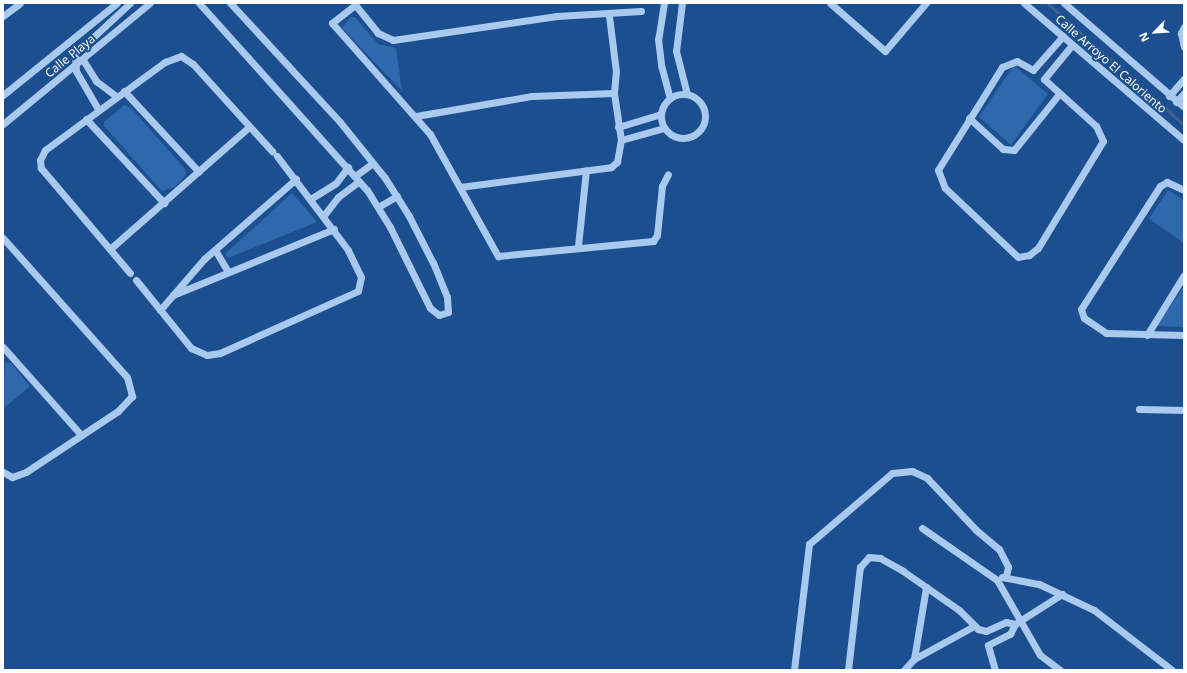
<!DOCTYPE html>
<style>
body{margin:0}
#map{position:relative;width:1187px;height:673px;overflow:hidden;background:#1b4f8f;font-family:"Noto Sans",sans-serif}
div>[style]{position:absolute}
.green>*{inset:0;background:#2e69ad}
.stream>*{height:3px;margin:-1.5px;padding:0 1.5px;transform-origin:1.5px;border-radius:1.5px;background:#3c6290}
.minor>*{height:7px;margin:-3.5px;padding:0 3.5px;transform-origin:3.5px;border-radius:3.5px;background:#a9c9ee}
.minor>.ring{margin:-3.5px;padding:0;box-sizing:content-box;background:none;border:7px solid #a9c9ee;border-radius:50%}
span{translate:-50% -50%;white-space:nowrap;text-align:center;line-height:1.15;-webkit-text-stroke:4px #1b4f8f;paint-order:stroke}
.street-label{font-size:12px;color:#fff}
.frame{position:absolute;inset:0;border:4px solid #fff;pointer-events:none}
.north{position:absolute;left:1135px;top:12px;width:40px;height:40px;-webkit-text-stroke:3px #1b4f8f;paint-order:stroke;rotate:245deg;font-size:11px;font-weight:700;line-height:16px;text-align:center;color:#fff}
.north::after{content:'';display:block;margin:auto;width:14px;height:18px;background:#fff;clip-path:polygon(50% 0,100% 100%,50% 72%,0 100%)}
</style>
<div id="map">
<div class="green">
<i style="clip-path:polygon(351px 17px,355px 17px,378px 44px,396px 48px,402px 91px,342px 28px)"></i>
<i style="clip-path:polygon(1014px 65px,1048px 94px,1011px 145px,979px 117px)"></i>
<i style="clip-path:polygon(124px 105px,131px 108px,185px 169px,186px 175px,175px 187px,162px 191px,104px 126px,104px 122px)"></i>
<i style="clip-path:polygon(1168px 190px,1184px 200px,1184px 243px,1149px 219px)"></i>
<i style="clip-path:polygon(292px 193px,317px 222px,228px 258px,225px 254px)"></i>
<i style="clip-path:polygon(1184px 286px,1184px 327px,1157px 326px)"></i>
<i style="clip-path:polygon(5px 362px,11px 363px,30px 386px,3px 409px)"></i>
</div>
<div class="stream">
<i style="left:1047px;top:3px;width:183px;rotate:41.7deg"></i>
</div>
<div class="minor">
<i style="left:199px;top:3px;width:251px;rotate:48.1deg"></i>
<i style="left:367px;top:190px;width:44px;rotate:58.1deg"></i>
<i style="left:390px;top:227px;width:90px;rotate:63.7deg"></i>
<i style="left:430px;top:308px;width:11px;rotate:38deg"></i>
<i style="left:439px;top:315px;width:9px;rotate:-18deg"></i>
<i style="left:448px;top:312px;width:15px;rotate:-94deg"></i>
<i style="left:447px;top:297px;width:37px;rotate:-112deg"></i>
<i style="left:433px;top:263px;width:53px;rotate:-117.1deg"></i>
<i style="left:409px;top:216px;width:45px;rotate:-122.3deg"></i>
<i style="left:385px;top:178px;width:72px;rotate:-128.8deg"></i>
<i style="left:340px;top:122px;width:162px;rotate:-132.7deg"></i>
<i style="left:664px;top:3px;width:36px;rotate:99deg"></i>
<i style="left:658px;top:39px;width:26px;rotate:83deg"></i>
<i style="left:661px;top:65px;width:34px;rotate:75deg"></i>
<i style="left:682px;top:3px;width:48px;rotate:97.1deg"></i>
<i style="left:676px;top:51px;width:44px;rotate:75.7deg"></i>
<i style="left:830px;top:3px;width:73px;rotate:41.1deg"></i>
<i style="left:885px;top:51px;width:63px;rotate:-49.5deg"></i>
<i style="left:1024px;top:3px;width:211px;rotate:40.6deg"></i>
<i style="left:1064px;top:3px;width:159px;rotate:40.9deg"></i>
<i style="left:641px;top:11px;width:84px;rotate:176.6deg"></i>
<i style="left:557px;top:16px;width:166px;rotate:171.7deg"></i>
<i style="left:393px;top:40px;width:17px;rotate:-155deg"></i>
<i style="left:378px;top:33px;width:36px;rotate:-129deg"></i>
<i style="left:355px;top:5px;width:29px;rotate:142deg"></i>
<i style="left:332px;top:23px;width:148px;rotate:48.6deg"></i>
<i style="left:430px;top:134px;width:140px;rotate:60.9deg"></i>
<i style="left:498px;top:256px;width:156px;rotate:-5.5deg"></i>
<i style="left:653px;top:241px;width:7px;rotate:-56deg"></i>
<i style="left:657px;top:235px;width:49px;rotate:-84.2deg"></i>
<i style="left:662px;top:186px;width:13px;rotate:-63deg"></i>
<i style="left:3px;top:16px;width:21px;rotate:-37deg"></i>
<i style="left:1184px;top:27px;width:7px;rotate:117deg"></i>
<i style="left:1181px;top:33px;width:14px;rotate:78deg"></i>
<i style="left:1063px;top:36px;width:45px;rotate:131.4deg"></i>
<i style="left:1033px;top:70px;width:18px;rotate:-151deg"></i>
<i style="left:1017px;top:61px;width:16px;rotate:158deg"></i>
<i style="left:1002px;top:67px;width:121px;rotate:121.9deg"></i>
<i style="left:938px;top:170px;width:19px;rotate:69deg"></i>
<i style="left:945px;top:188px;width:100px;rotate:43.4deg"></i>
<i style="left:1018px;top:257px;width:11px;rotate:-10deg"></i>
<i style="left:1029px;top:255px;width:11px;rotate:-38deg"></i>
<i style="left:1038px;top:248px;width:125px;rotate:-58.7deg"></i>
<i style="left:1103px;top:141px;width:17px;rotate:-115deg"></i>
<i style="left:1096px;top:126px;width:70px;rotate:-137.9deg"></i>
<i style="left:1044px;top:79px;width:44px;rotate:-50.5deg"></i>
<i style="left:83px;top:60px;width:25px;rotate:58deg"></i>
<i style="left:96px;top:81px;width:25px;rotate:37deg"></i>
<i style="left:124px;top:91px;width:110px;rotate:47.2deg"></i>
<i class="ring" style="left:661px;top:94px;width:37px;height:37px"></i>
<i style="left:3px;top:95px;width:146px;rotate:-38.9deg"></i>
<i style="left:1169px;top:96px;width:23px;rotate:-49deg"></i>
<i style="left:1176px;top:102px;width:12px;rotate:-48deg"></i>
<i style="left:98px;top:109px;width:44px;rotate:-120.1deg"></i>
<i style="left:76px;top:71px;width:17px;rotate:-93deg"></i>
<i style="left:75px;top:54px;width:75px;rotate:-42.8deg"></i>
<i style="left:416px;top:116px;width:118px;rotate:-9.8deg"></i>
<i style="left:532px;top:96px;width:82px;rotate:-2.1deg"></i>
<i style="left:969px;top:118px;width:46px;rotate:42.4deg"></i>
<i style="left:1003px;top:149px;width:11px;rotate:5deg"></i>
<i style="left:1014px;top:150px;width:72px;rotate:-51.2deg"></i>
<i style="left:86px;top:119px;width:115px;rotate:47.1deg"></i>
<i style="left:3px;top:124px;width:190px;rotate:-39.5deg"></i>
<i style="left:618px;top:127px;width:45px;rotate:-16.8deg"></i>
<i style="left:621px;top:140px;width:45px;rotate:-15.6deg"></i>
<i style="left:355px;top:176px;width:22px;rotate:-36deg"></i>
<i style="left:460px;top:187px;width:152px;rotate:-7.5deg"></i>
<i style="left:611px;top:167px;width:8px;rotate:-40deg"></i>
<i style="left:617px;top:162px;width:22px;rotate:-80deg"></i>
<i style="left:621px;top:140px;width:48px;rotate:-98.5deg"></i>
<i style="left:614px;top:93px;width:21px;rotate:-85deg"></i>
<i style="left:616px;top:72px;width:56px;rotate:-97.1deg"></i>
<i style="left:1184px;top:190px;width:19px;rotate:-155deg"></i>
<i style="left:1167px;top:182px;width:8px;rotate:150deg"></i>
<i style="left:1160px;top:186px;width:146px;rotate:122.7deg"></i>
<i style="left:1081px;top:309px;width:9px;rotate:72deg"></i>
<i style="left:1084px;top:318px;width:27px;rotate:34deg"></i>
<i style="left:1106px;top:333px;width:78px;rotate:1.5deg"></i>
<i style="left:312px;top:198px;width:28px;rotate:-32deg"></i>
<i style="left:336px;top:183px;width:20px;rotate:-53deg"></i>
<i style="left:378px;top:207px;width:22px;rotate:-30deg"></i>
<i style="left:324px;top:215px;width:23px;rotate:-52deg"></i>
<i style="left:338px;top:197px;width:26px;rotate:-37deg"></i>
<i style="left:3px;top:238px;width:186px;rotate:48.3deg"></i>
<i style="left:127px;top:377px;width:20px;rotate:75deg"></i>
<i style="left:132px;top:396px;width:21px;rotate:133deg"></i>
<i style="left:118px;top:411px;width:110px;rotate:146.5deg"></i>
<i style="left:26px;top:472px;width:15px;rotate:160deg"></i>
<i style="left:12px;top:477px;width:10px;rotate:-151deg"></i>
<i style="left:578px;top:246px;width:76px;rotate:-84deg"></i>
<i style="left:110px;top:249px;width:185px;rotate:-41.3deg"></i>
<i style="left:215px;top:250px;width:23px;rotate:59deg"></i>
<i style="left:130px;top:273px;width:138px;rotate:-130.3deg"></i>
<i style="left:41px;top:168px;width:8px;rotate:-97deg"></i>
<i style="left:40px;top:160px;width:11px;rotate:-63deg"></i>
<i style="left:45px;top:150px;width:149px;rotate:-36.3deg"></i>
<i style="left:165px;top:62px;width:17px;rotate:-21deg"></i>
<i style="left:181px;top:56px;width:14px;rotate:34deg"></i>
<i style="left:193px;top:64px;width:118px;rotate:47.8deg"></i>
<i style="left:136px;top:280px;width:87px;rotate:51deg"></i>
<i style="left:191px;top:348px;width:17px;rotate:24deg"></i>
<i style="left:207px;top:355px;width:13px;rotate:-9deg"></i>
<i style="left:220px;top:353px;width:151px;rotate:-24.2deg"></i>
<i style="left:358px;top:291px;width:14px;rotate:-78deg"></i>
<i style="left:361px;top:277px;width:30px;rotate:-116deg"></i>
<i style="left:348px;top:250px;width:118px;rotate:-127.1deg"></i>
<i style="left:173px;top:295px;width:174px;rotate:-22.3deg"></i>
<i style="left:160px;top:310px;width:67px;rotate:-49.2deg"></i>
<i style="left:204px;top:259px;width:122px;rotate:-41deg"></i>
<i style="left:1147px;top:335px;width:70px;rotate:-58.3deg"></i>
<i style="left:3px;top:347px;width:118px;rotate:48.4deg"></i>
<i style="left:1139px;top:409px;width:45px;rotate:1.3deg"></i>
<i style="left:922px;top:528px;width:91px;rotate:34.7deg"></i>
<i style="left:997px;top:580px;width:86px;rotate:60.2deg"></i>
<i style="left:1040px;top:655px;width:25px;rotate:37deg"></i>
<i style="left:1002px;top:577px;width:38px;rotate:11deg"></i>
<i style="left:1039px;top:584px;width:61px;rotate:25.3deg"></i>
<i style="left:1094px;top:610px;width:98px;rotate:37.6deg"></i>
<i style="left:914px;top:659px;width:73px;rotate:-80.5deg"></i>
<i style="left:794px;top:670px;width:127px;rotate:-83.2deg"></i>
<i style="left:809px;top:544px;width:109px;rotate:-40.5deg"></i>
<i style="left:892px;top:473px;width:20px;rotate:-6deg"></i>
<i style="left:912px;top:471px;width:17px;rotate:25deg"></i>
<i style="left:927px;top:478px;width:71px;rotate:46.7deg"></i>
<i style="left:976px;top:530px;width:30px;rotate:40deg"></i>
<i style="left:999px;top:549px;width:20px;rotate:63deg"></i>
<i style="left:1008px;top:567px;width:9px;rotate:103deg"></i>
<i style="left:848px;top:670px;width:104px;rotate:-83.4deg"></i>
<i style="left:860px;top:567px;width:13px;rotate:-48deg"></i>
<i style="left:869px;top:557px;width:11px;rotate:5deg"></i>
<i style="left:880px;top:558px;width:26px;rotate:29deg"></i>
<i style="left:903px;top:571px;width:68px;rotate:34.9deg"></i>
<i style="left:959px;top:610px;width:27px;rotate:45deg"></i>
<i style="left:978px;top:629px;width:8px;rotate:14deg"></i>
<i style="left:986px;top:631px;width:22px;rotate:-24deg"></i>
<i style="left:1006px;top:622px;width:9px;rotate:13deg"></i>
<i style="left:904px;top:670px;width:15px;rotate:-48deg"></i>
<i style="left:914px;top:659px;width:68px;rotate:-28.8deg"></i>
<i style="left:995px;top:670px;width:26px;rotate:-106deg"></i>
<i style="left:988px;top:645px;width:25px;rotate:-27deg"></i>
<i style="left:1010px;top:634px;width:11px;rotate:-63deg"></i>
<i style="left:1015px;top:624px;width:56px;rotate:-32.6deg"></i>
</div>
<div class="street-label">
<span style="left:70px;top:56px;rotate:-39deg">Calle Playa</span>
<span style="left:1111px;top:64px;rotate:41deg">Calle Arroyo El Caloriento</span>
</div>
<div class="frame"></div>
<div class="north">N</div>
</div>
